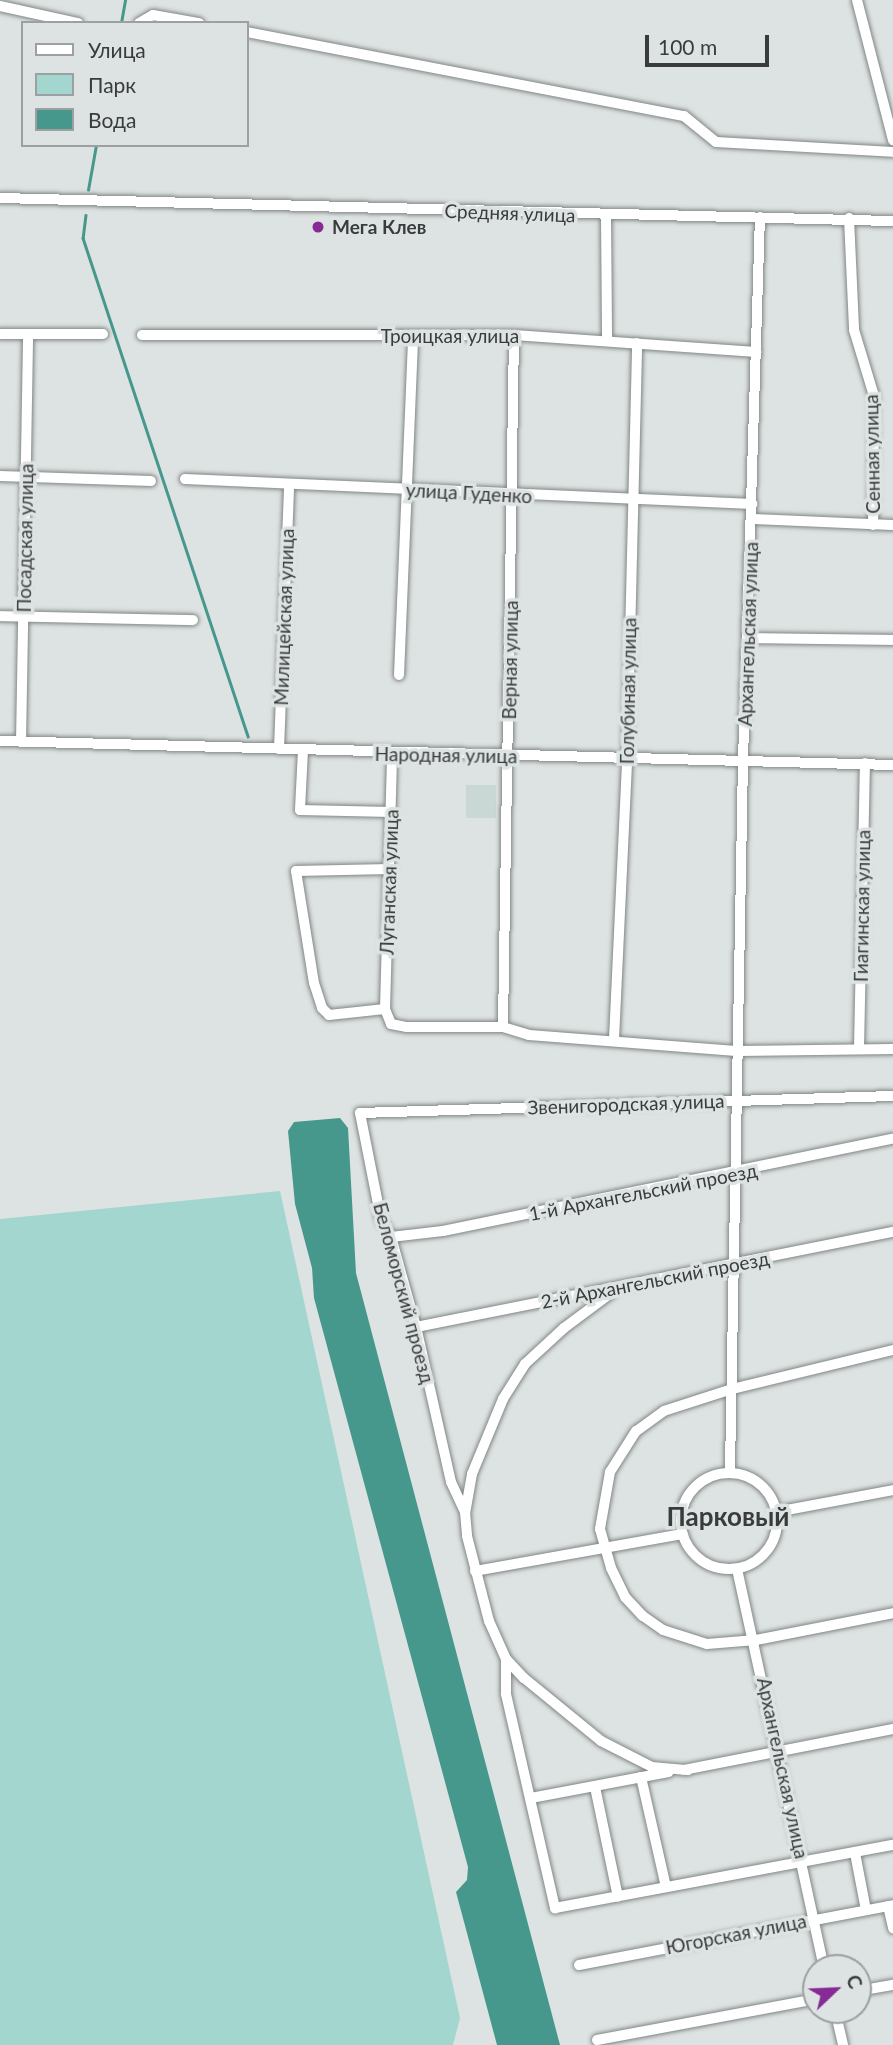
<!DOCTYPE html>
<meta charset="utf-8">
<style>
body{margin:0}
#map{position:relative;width:893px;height:2045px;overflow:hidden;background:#dde3e2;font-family:Lato,sans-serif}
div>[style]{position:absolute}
.built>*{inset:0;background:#c9d8d5;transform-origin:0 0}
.green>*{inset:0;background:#a3d6ce}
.water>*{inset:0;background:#46988d}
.stream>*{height:2.5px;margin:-1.25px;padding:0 1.25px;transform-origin:1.25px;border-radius:1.25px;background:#46988d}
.roads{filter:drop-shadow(0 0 2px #818685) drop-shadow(0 0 2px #818685)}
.minor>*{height:10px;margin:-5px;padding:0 5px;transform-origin:5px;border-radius:5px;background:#fff}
.minor>.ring{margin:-5px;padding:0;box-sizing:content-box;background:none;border:10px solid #fff;border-radius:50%}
.dots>*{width:19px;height:19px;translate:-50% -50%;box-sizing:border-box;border:4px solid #dde3e2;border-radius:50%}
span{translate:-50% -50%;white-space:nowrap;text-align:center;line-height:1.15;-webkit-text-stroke:7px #dde3e2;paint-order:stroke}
.street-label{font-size:19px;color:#3a3c3c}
.poi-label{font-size:19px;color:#3a3c3c;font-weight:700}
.left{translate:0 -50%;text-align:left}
.district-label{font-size:26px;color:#3a3c3c;font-weight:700}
.legend{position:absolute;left:21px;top:21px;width:228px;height:126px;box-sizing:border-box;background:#dde3e2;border:2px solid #9ca0a0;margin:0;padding:9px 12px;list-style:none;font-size:21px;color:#3a3c3c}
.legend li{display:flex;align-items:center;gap:14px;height:35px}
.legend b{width:35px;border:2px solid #9ca0a0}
.north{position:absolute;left:802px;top:1954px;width:70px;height:70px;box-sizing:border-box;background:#dde3e2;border:2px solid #9ca0a0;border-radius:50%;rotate:67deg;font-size:19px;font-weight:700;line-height:28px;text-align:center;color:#3a3c3c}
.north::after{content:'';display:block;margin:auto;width:24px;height:32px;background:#862a96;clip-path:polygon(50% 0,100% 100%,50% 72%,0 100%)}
.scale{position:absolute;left:645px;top:35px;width:124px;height:32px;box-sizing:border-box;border:4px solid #3a3c3c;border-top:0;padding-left:9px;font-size:21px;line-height:24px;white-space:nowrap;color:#3a3c3c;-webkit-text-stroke:5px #dde3e2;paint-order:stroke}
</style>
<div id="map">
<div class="built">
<i style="left:466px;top:785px;width:30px;height:33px"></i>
</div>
<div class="green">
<i style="clip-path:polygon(280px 1191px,460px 2018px,453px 2045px,0 2045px,0 1219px)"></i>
</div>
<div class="water">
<i style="clip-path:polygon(340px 1118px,348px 1128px,356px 1273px,560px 2045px,497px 2045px,456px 1892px,467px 1880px,468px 1867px,314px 1298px,312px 1268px,295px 1204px,288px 1131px,294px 1122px)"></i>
</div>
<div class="stream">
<i style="left:121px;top:23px;width:23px;rotate:-80deg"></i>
<i style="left:88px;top:190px;width:46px;rotate:-79.9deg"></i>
<i style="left:86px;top:215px;width:23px;rotate:97deg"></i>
<i style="left:83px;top:238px;width:525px;rotate:71.67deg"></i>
</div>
<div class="roads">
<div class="minor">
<i style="left:857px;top:0;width:145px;rotate:75.6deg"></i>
<i style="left:0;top:6px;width:80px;rotate:12.3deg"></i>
<i style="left:139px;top:23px;width:16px;rotate:-30deg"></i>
<i style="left:153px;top:15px;width:47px;rotate:9.9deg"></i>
<i style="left:247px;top:32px;width:445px;rotate:10.9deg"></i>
<i style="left:684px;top:116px;width:41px;rotate:39.1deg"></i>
<i style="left:716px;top:142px;width:177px;rotate:3.2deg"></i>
<i style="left:0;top:198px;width:893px;rotate:1.48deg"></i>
<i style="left:606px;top:216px;width:123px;rotate:89.5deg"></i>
<i style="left:849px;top:218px;width:112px;rotate:87.4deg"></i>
<i style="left:854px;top:330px;width:69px;rotate:73.1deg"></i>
<i style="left:874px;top:396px;width:129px;rotate:90.4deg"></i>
<i style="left:0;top:334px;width:103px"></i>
<i style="left:142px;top:335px;width:372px"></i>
<i style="left:514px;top:335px;width:243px;rotate:4deg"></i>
<i style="left:0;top:476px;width:151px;rotate:1.9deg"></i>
<i style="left:185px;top:479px;width:568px;rotate:2.52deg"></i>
<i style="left:753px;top:519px;width:140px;rotate:2.5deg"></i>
<i style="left:0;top:616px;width:193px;rotate:1.2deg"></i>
<i style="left:748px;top:638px;width:145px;rotate:0.8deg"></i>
<i style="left:399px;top:675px;width:338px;rotate:-87.6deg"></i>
<i style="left:0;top:741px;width:893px;rotate:1.54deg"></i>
<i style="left:21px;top:742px;width:408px;rotate:-89deg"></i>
<i style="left:279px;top:749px;width:264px;rotate:-87.8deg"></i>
<i style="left:303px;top:750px;width:60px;rotate:92.9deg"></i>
<i style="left:300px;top:810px;width:92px;rotate:1.2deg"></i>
<i style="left:390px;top:869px;width:94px;rotate:178.8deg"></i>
<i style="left:296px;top:871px;width:113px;rotate:80.9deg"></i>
<i style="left:314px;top:983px;width:26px;rotate:72deg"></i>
<i style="left:322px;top:1008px;width:10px;rotate:45deg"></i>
<i style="left:329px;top:1015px;width:56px;rotate:-6.1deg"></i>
<i style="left:385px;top:1009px;width:16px;rotate:68deg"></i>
<i style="left:391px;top:1024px;width:15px;rotate:11deg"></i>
<i style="left:406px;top:1027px;width:97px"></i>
<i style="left:503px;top:1027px;width:27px;rotate:17deg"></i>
<i style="left:529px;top:1035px;width:211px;rotate:4.4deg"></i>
<i style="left:739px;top:1051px;width:154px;rotate:-0.7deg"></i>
<i style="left:385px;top:1009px;width:255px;rotate:-88.4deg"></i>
<i style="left:503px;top:1027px;width:692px;rotate:-89.09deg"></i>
<i style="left:614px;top:1039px;width:279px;rotate:-87.3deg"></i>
<i style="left:627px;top:760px;width:417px;rotate:-88.6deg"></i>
<i style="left:859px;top:1048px;width:285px;rotate:-88.8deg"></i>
<i style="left:391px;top:1237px;width:52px;rotate:-6.6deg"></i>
<i style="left:443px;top:1231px;width:459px;rotate:-11.6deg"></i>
<i style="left:619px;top:1287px;width:69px;rotate:143.3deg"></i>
<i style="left:564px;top:1328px;width:53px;rotate:137.3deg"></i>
<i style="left:525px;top:1364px;width:41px;rotate:122.2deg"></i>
<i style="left:503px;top:1399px;width:81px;rotate:112.5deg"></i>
<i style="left:472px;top:1474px;width:39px;rotate:100deg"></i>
<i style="left:465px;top:1512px;width:24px;rotate:85deg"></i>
<i style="left:467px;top:1536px;width:88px;rotate:75.5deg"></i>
<i style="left:489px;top:1621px;width:42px;rotate:65.9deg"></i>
<i style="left:506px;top:1659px;width:26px;rotate:47deg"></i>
<i style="left:524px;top:1678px;width:99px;rotate:39.3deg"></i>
<i style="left:601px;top:1741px;width:57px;rotate:27deg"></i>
<i style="left:652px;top:1767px;width:36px;rotate:5deg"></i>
<i style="left:416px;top:1327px;width:486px;rotate:-11.3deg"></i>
<i style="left:893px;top:1350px;width:166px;rotate:166.4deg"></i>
<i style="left:732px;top:1389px;width:71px;rotate:162.1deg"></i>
<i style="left:664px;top:1411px;width:34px;rotate:144deg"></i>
<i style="left:636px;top:1431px;width:49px;rotate:122.4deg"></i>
<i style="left:610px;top:1472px;width:58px;rotate:100deg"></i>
<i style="left:600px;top:1529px;width:41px;rotate:74.2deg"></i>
<i style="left:611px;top:1568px;width:32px;rotate:64deg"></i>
<i style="left:625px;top:1597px;width:26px;rotate:47deg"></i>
<i style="left:643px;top:1616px;width:24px;rotate:35deg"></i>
<i style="left:663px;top:1630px;width:46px;rotate:17.7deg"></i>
<i style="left:707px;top:1644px;width:49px;rotate:-4.7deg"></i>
<i style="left:756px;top:1640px;width:140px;rotate:-11.1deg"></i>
<i style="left:730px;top:1469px;width:709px;rotate:-88.95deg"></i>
<i style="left:743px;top:760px;width:543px;rotate:-88.21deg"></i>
<i class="ring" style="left:681px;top:1473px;width:86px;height:86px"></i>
<i style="left:465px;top:1512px;width:33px;rotate:-115deg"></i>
<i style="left:451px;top:1482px;width:159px;rotate:-102.7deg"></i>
<i style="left:416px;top:1327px;width:93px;rotate:-105.5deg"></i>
<i style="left:391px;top:1237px;width:21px;rotate:-119deg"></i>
<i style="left:381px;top:1219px;width:108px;rotate:-101.2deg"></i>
<i style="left:360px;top:1113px;width:533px;rotate:-1.83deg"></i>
<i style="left:776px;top:1512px;width:119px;rotate:-10.6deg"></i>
<i style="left:737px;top:1569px;width:408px;rotate:77.7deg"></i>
<i style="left:475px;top:1571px;width:210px;rotate:-10.1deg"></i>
<i style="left:506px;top:1659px;width:35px;rotate:90deg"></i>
<i style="left:506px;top:1694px;width:220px;rotate:77.1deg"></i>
<i style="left:555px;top:1908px;width:344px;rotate:-10.6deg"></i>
<i style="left:684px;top:1770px;width:213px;rotate:-11.1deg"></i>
<i style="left:641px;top:1777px;width:113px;rotate:77.2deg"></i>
<i style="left:595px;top:1787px;width:112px;rotate:78.2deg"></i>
<i style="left:531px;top:1798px;width:140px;rotate:-10.7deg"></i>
<i style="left:855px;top:1853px;width:58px;rotate:79.1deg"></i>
<i style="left:888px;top:1906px;width:23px;rotate:77deg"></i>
<i style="left:579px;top:1965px;width:320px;rotate:-10.8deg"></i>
<i style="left:858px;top:1991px;width:36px;rotate:-10deg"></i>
<i style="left:835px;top:2010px;width:36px;rotate:77deg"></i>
<i style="left:597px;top:2040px;width:223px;rotate:-10.6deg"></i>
</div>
</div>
<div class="dots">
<i style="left:318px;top:227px;background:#862a96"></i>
</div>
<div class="street-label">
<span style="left:510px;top:213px;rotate:2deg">Средняя улица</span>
<span style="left:450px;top:336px">Троицкая улица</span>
<span style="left:872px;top:454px;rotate:-91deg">Сенная улица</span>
<span style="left:469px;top:493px;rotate:3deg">улица Гуденко</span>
<span style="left:25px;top:538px;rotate:-89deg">Посадская улица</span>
<span style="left:284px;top:617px;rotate:-88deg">Милицейская улица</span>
<span style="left:748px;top:634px;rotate:-88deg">Архангельская улица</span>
<span style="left:510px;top:660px;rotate:-89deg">Верная улица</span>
<span style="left:628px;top:691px;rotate:-89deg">Голубиная улица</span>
<span style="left:446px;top:755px;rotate:1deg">Народная улица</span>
<span style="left:389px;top:882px;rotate:-88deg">Луганская улица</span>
<span style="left:862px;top:906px;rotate:-89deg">Гиагинская улица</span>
<span style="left:626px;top:1104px;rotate:-2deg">Звенигородская улица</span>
<span style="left:643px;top:1192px;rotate:-11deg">1-й Архангельский проезд</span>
<span style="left:655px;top:1280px;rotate:-11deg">2-й Архангельский проезд</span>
<span style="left:404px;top:1293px;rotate:75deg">Беломорский проезд</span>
<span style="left:783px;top:1768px;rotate:78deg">Архангельская улица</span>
<span style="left:736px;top:1934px;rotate:-11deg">Югорская улица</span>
</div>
<div class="poi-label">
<span class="left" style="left:332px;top:227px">Мега Клев</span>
</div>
<div class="district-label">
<span style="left:728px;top:1517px">Парковый</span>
</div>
<ul class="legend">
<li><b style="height:9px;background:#fff"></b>Улица</li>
<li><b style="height:19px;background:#a3d6ce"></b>Парк</li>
<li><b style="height:19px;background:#46988d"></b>Вода</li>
</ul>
<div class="north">С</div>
<div class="scale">100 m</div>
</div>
